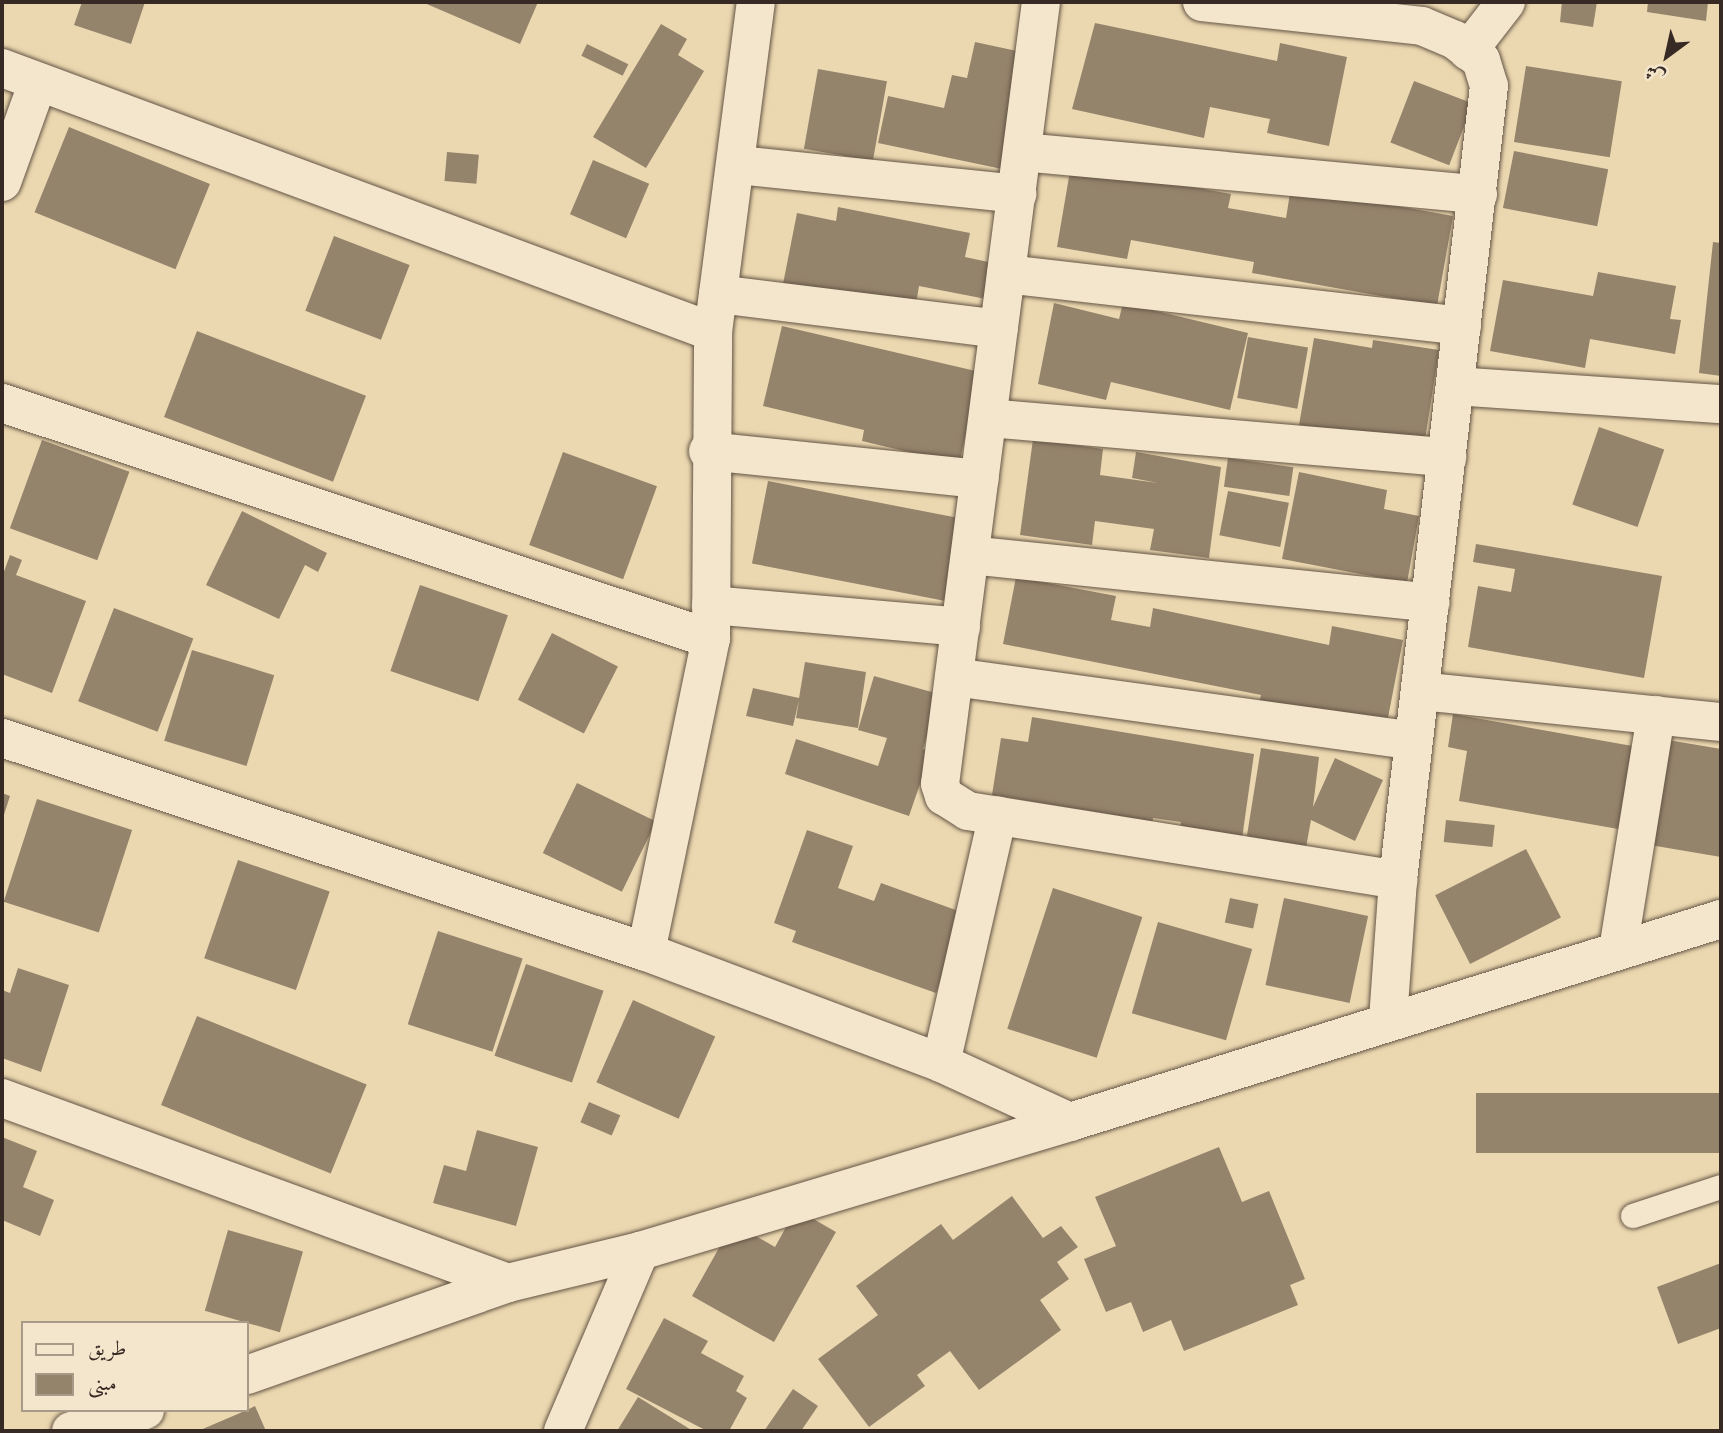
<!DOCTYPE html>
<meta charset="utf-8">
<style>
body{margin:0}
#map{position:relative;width:1723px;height:1433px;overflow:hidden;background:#ecd8b0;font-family:"IM FELL DW Pica",Amiri,serif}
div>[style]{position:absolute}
.building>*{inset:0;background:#95846c;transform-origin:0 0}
.roads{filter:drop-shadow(0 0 2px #645546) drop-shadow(0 0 2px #645546)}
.lane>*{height:24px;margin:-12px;padding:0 12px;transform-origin:12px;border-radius:12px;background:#f3e6cc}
.street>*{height:38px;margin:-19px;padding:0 19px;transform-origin:19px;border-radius:19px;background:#f3e6cc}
.secondary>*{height:38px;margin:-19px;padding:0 19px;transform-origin:19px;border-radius:19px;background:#f3e6cc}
span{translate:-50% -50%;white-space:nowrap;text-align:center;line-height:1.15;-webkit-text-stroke:5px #f3e6cc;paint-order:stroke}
.frame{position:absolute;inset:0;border:4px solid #372923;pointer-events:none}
.legend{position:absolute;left:21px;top:1321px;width:228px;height:91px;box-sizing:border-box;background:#f3e6cc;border:2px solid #a89a88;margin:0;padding:9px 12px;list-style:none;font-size:21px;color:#372923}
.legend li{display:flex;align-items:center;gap:14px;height:35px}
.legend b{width:35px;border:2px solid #a89a88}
.north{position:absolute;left:1632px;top:21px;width:70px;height:70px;-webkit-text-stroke:5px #f3e6cc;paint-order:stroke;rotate:213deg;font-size:19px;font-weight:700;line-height:28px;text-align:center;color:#372923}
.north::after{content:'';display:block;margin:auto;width:24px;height:32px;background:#372923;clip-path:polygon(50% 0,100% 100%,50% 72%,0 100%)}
</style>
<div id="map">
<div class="building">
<i style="clip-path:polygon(82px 2px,145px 2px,131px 44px,74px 25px)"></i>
<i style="clip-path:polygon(422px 2px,538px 2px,520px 44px)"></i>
<i style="clip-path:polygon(1562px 2px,1597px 2px,1593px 27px,1560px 22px)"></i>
<i style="clip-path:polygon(1648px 2px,1708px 2px,1706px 21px,1647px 12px)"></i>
<i style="clip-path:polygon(1095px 23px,1277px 61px,1280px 43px,1347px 57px,1329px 146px,1267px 133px,1270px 119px,1210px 107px,1204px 138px,1072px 109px)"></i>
<i style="clip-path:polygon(661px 24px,687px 39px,678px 55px,704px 71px,646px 168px,593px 137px)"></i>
<i style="clip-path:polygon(975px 42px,1026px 53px,1002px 169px,878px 143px,888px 96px,944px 108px,952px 75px,967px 78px)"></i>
<i style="left:587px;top:44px;width:46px;height:13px;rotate:26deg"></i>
<i style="left:1526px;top:66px;width:97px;height:77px;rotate:9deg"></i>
<i style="left:818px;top:69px;width:70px;height:81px;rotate:10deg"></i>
<i style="left:1414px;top:81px;width:63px;height:66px;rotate:21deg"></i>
<i style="left:69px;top:127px;width:152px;height:92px;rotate:22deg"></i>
<i style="left:1514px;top:151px;width:96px;height:58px;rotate:11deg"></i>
<i style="left:447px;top:152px;width:32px;height:29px;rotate:5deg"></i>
<i style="left:593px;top:160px;width:61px;height:59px;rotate:23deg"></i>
<i style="clip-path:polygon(1071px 165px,1231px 194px,1228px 208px,1286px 218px,1291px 187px,1453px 216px,1437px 306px,1252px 273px,1254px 262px,1131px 240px,1127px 259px,1057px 247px)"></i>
<i style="clip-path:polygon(838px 207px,970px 233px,965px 257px,993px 263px,986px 299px,919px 286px,915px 310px,783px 284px,797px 213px,836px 221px)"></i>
<i style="left:334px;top:236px;width:81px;height:80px;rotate:21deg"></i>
<i style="clip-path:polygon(1713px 242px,1721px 243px,1721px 376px,1699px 373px)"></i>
<i style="clip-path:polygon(1598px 272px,1676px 286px,1670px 319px,1681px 320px,1675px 354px,1590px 339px,1585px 368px,1490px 351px,1503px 280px,1593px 296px)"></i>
<i style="clip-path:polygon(1054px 303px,1119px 319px,1123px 303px,1248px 333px,1230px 410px,1111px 382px,1106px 400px,1038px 384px)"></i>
<i style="clip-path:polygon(782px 326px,980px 372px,959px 464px,862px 441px,864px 430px,763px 406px)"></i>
<i style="left:197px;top:331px;width:181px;height:92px;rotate:21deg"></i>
<i style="left:1248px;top:337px;width:61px;height:62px;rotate:10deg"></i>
<i style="clip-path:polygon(1314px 338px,1372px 348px,1373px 340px,1439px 350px,1424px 446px,1299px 425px)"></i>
<i style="left:1599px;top:427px;width:69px;height:82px;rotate:19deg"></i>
<i style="clip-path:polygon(1033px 439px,1103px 449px,1100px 475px,1158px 483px,1132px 478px,1136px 452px,1221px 467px,1209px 558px,1150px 550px,1154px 529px,1095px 521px,1092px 545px,1020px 535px)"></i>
<i style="left:42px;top:440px;width:93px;height:94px;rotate:20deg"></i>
<i style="left:563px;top:452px;width:100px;height:99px;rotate:20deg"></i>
<i style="left:1228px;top:458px;width:66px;height:29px;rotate:8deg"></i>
<i style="clip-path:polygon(1299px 472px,1387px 490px,1384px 509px,1419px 516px,1407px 583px,1282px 559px)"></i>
<i style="left:768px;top:481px;width:197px;height:84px;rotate:11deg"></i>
<i style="left:1228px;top:491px;width:62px;height:45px;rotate:11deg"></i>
<i style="clip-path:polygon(242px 511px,327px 553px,318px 572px,305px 565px,279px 619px,206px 585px)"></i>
<i style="clip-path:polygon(1476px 544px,1662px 576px,1644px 678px,1468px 647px,1478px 586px,1511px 592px,1515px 569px,1473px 562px)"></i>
<i style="clip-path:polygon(10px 555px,22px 560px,16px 575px,86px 601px,52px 693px,2px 674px,2px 577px)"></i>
<i style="clip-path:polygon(1016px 577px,1116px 596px,1111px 620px,1150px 627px,1153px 608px,1329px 645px,1332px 626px,1403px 640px,1386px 728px,1259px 703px,1261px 695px,1003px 644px)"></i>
<i style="left:420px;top:585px;width:93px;height:91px;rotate:19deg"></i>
<i style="left:114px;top:608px;width:85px;height:100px;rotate:21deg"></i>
<i style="left:552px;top:633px;width:74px;height:75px;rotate:27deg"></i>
<i style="left:192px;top:650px;width:86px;height:95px;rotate:17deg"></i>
<i style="clip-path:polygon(805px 662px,866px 672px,858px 728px,796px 718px,799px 700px,793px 726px,746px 716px,753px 688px,799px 698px)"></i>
<i style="clip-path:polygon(874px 676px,939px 694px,923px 749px,931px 752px,909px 816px,785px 774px,796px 739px,878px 766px,887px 738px,858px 730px)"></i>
<i style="clip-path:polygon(1453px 714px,1638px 747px,1624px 830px,1459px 801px,1467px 751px,1448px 747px)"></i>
<i style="clip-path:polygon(1032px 717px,1254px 754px,1239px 860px,1176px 849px,1181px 822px,1153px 818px,1148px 848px,1120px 816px,992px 795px,1001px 738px,1028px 742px)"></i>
<i style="clip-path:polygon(1662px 739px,1721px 749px,1721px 857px,1644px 844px)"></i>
<i style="clip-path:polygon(1261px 748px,1319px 757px,1313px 807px,1335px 758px,1383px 780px,1355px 841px,1311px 820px,1303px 864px,1244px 854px)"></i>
<i style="left:577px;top:783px;width:88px;height:78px;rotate:26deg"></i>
<i style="clip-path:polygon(2px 793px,10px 796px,2px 821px)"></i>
<i style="left:37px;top:799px;width:100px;height:108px;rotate:18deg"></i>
<i style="left:1446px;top:820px;width:49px;height:22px;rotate:6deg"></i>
<i style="clip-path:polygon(807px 830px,853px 846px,838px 888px,874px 901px,881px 883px,964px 913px,936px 993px,792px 942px,796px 931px,774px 923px)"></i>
<i style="left:1526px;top:849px;width:77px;height:102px;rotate:63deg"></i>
<i style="left:238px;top:860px;width:97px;height:104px;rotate:19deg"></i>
<i style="left:1053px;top:888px;width:94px;height:148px;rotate:18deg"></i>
<i style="left:1230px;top:898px;width:29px;height:25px;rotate:12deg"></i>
<i style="left:1284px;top:898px;width:86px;height:89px;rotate:12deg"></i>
<i style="left:1158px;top:922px;width:98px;height:95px;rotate:16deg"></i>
<i style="left:438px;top:931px;width:89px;height:98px;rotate:18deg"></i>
<i style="left:526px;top:964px;width:82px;height:97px;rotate:19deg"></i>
<i style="clip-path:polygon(18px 968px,69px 985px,41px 1072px,2px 1058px,2px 990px,10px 993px)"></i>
<i style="left:633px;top:1000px;width:90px;height:90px;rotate:24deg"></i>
<i style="left:197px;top:1016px;width:183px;height:96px;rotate:22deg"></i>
<i style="left:1721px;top:1093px;width:60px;height:245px;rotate:90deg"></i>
<i style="left:589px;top:1102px;width:34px;height:22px;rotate:23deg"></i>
<i style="clip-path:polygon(477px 1130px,538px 1147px,516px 1226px,433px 1203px,444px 1165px,466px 1171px)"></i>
<i style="clip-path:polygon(2px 1137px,37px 1151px,23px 1187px,54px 1200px,40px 1236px,2px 1220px)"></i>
<i style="clip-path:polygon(1219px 1147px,1242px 1202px,1269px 1191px,1305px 1279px,1290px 1285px,1298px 1305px,1184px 1351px,1171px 1320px,1143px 1332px,1131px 1302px,1106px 1312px,1084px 1259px,1116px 1246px,1095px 1197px)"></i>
<i style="clip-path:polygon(1012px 1196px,1043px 1238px,1061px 1226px,1078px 1247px,1057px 1262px,1069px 1279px,1040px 1300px,1061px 1330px,979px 1390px,950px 1351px,917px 1375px,925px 1386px,869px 1427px,818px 1359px,878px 1315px,856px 1286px,941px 1224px,953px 1240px)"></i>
<i style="clip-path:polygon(796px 1209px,836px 1232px,774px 1342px,692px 1296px,733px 1223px,775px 1247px)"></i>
<i style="left:228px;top:1230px;width:78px;height:84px;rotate:16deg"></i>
<i style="clip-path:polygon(1721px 1263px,1721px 1328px,1678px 1344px,1657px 1287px)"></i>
<i style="clip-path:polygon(664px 1318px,708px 1341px,701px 1353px,744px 1376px,736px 1391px,747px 1398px,729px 1431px,707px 1431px,626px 1389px)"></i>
<i style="clip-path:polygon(793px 1389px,818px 1406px,801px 1431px,764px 1431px)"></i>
<i style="clip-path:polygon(638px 1397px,693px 1431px,617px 1431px)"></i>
<i style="clip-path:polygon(255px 1406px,266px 1431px,198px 1431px,247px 1410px)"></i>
</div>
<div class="roads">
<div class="lane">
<i style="left:1633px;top:1216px;width:93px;rotate:-18.2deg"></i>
</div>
<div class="street">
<i style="left:1041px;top:2px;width:788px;rotate:97.36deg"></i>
<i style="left:940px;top:784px;width:13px;rotate:72deg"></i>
<i style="left:944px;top:796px;width:28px;rotate:32deg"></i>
<i style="left:968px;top:811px;width:436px;rotate:9.1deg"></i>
<i style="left:1202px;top:2px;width:221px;rotate:6.2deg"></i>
<i style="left:1422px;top:26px;width:36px;rotate:23deg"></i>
<i style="left:1455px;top:40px;width:33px;rotate:38deg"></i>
<i style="left:1481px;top:60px;width:27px;rotate:73deg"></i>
<i style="left:1489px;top:86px;width:799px;rotate:96.54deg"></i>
<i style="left:1398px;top:880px;width:139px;rotate:94.1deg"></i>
<i style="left:1468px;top:51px;width:62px;rotate:-52.2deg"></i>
<i style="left:2px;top:68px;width:758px;rotate:20.37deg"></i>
<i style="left:1022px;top:152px;width:458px;rotate:5.3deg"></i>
<i style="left:738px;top:165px;width:281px;rotate:5.9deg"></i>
<i style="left:2px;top:182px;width:106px;rotate:-70.2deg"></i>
<i style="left:1006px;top:274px;width:459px;rotate:6.5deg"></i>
<i style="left:718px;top:294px;width:283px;rotate:7.1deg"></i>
<i style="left:1455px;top:386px;width:267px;rotate:3.9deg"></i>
<i style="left:2px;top:403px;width:747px;rotate:18.41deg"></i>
<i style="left:988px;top:418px;width:461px;rotate:4.9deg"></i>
<i style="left:708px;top:451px;width:273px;rotate:5.9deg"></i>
<i style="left:970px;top:555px;width:463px;rotate:5.9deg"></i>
<i style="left:711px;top:605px;width:251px;rotate:5deg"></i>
<i style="left:954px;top:677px;width:464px;rotate:7.9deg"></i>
<i style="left:1420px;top:691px;width:303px;rotate:5.9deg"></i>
<i style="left:1618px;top:950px;width:238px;rotate:-80.8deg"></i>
<i style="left:646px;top:952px;width:320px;rotate:-78.3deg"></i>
<i style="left:711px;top:639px;width:307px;rotate:-89.6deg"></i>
<i style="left:713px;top:332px;width:333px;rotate:-82.6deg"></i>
<i style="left:941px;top:1063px;width:254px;rotate:-77.1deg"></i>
<i style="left:2px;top:1098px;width:539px;rotate:20.08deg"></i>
<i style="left:563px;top:1431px;width:196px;rotate:-66.8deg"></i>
</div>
<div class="secondary">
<i style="left:2px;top:738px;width:679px;rotate:18.38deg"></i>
<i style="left:646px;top:952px;width:315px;rotate:20.6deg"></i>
<i style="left:941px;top:1063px;width:142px;rotate:24.6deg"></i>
<i style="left:247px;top:1375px;width:277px;rotate:-19.4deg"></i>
<i style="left:508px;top:1283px;width:136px;rotate:-13.6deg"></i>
<i style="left:640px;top:1251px;width:449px;rotate:-16.7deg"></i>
<i style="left:1070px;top:1122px;width:682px;rotate:-17.32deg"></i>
<i style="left:71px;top:1431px;width:77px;rotate:-15.8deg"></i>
</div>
</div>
<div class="frame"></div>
<ul class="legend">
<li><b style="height:9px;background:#f3e6cc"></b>طريق</li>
<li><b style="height:19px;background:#95846c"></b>مبنى</li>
</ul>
<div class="north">ش</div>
</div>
